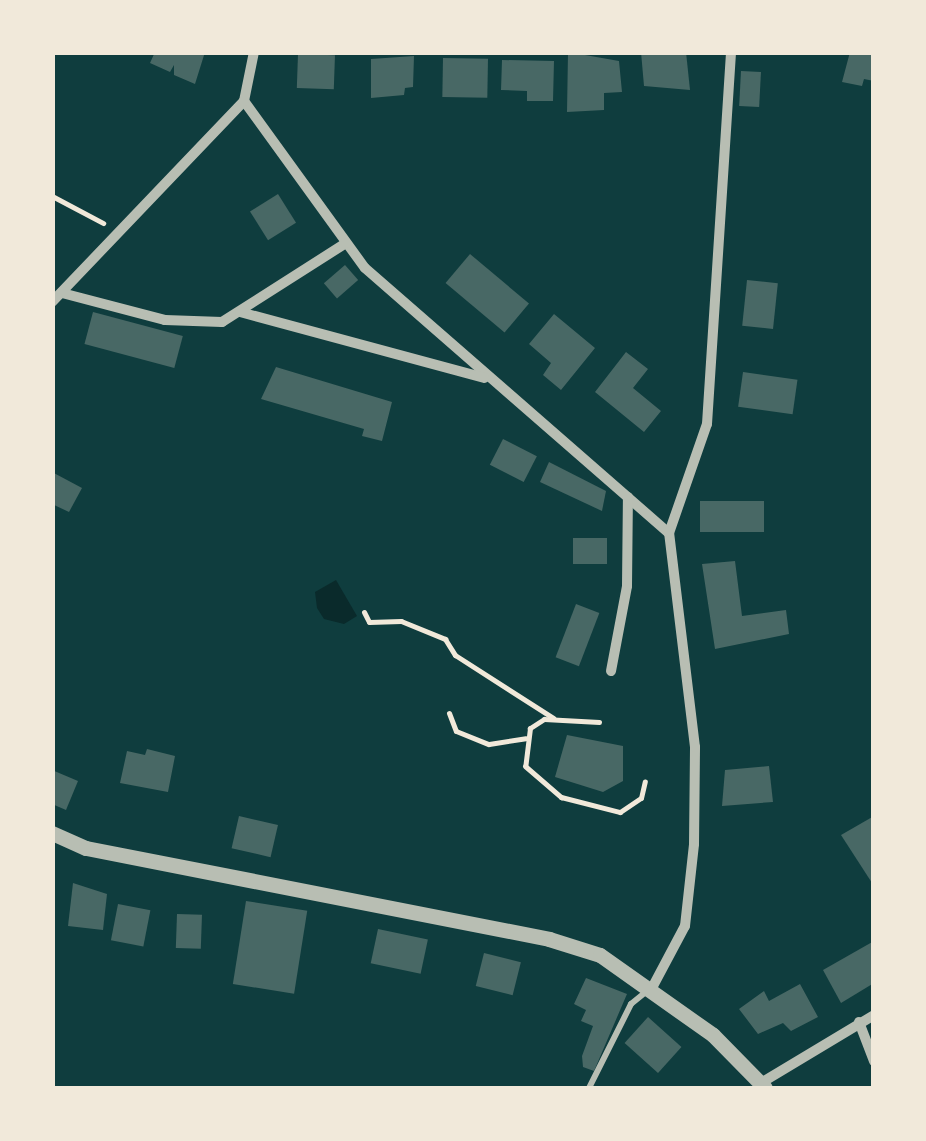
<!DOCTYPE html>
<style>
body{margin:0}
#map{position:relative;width:926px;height:1141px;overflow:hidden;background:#0f3d3e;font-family:Karla,sans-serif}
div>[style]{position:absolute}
.water>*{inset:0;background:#0a2a2b}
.building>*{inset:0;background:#486865;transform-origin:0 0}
.path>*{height:5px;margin:-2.5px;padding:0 2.5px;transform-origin:2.5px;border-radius:2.5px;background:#f1e9da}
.service>*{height:6px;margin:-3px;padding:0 3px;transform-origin:3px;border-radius:3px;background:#b8beb3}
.minor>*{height:10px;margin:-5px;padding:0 5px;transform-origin:5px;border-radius:5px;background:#b8beb3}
.tertiary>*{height:15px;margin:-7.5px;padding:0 7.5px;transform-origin:7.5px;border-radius:7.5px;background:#b8beb3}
span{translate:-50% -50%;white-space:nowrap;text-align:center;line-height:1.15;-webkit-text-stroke:10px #f1e9da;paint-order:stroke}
.frame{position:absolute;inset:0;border:55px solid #f1e9da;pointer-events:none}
</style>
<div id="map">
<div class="water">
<i style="clip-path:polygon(336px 580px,357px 616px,344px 624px,324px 619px,317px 608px,315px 592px)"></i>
</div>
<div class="building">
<i style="clip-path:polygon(155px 52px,205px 52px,195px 84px,174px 75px,174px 65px,170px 72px,150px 63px)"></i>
<i style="clip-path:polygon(568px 52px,619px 61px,622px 92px,604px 93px,604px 110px,567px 112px)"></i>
<i style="clip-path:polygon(641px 52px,686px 52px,690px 90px,644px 86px)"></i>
<i style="clip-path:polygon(850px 52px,874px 52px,874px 81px,864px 79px,862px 86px,842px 82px)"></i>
<i style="left:298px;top:54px;width:37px;height:34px;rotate:2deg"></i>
<i style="clip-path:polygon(414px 56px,413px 87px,405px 88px,404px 95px,371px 98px,371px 59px)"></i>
<i style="left:443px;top:58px;width:45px;height:39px;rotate:1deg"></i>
<i style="clip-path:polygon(502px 60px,554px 61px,553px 101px,527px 101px,527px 91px,501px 90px)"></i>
<i style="left:741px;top:71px;width:20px;height:35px;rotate:3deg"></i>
<i style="left:278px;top:194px;width:34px;height:33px;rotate:58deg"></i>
<i style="left:470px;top:254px;width:77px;height:38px;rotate:40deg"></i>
<i style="left:345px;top:265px;width:20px;height:28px;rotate:49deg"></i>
<i style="left:747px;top:280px;width:31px;height:46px;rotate:6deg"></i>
<i style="left:93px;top:312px;width:93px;height:33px;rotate:15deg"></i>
<i style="clip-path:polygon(554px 314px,595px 348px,561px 390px,543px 375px,551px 363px,529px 344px)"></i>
<i style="clip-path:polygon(626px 352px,648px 369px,633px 388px,661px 411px,644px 432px,595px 392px)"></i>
<i style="clip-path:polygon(276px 367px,392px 402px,382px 441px,362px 436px,364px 429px,261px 399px)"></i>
<i style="left:743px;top:372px;width:55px;height:35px;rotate:8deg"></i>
<i style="left:503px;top:439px;width:38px;height:29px;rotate:27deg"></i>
<i style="clip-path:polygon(549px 462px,606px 491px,602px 511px,540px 482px)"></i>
<i style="clip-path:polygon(52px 472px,82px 488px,69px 512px,52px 504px)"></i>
<i style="left:700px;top:501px;width:64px;height:31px"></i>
<i style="left:607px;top:538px;width:26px;height:34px;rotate:90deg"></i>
<i style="clip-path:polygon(735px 561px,742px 616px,786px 610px,789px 634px,715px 649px,702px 564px)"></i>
<i style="left:576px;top:604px;width:25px;height:57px;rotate:21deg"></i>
<i style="clip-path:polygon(567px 735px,623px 746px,623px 781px,603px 792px,555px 777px)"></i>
<i style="clip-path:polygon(147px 749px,175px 756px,168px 792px,120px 783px,127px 751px,145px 755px)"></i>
<i style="clip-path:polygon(769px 766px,773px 802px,722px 806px,725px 770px)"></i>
<i style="clip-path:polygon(52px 770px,78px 781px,66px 810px,52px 804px)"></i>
<i style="left:239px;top:816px;width:40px;height:33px;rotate:13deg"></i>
<i style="clip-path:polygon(874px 816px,874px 886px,841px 835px)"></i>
<i style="clip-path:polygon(73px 883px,107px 894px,103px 930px,68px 926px)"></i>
<i style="left:246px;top:901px;width:62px;height:84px;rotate:9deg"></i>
<i style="left:118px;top:904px;width:33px;height:37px;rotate:11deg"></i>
<i style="left:177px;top:914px;width:25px;height:34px;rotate:2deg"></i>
<i style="left:378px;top:929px;width:51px;height:35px;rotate:12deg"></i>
<i style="clip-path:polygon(874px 941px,874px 983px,841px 1003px,823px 970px)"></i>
<i style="left:484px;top:953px;width:38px;height:34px;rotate:14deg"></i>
<i style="clip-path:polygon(586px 978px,627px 994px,594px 1071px,583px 1067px,582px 1056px,593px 1026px,581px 1021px,586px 1010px,574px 1004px)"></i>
<i style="clip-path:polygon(800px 984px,818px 1017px,791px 1031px,783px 1023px,758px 1034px,739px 1009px,764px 991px,769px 1001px)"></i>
<i style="left:648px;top:1017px;width:45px;height:35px;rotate:42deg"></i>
</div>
<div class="path">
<i style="left:52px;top:196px;width:58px;rotate:27.9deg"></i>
<i style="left:364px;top:612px;width:11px;rotate:63deg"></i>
<i style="left:369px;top:622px;width:32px;rotate:-2deg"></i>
<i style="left:401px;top:621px;width:48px;rotate:22.2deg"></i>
<i style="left:445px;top:639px;width:19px;rotate:58deg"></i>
<i style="left:455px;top:655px;width:117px;rotate:32.7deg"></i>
<i style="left:449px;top:713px;width:19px;rotate:69deg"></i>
<i style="left:456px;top:731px;width:35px;rotate:22deg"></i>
<i style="left:489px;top:744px;width:37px;rotate:-9deg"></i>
<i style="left:599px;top:722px;width:55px;rotate:-176.9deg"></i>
<i style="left:544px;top:719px;width:17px;rotate:147deg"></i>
<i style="left:530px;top:728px;width:38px;rotate:97deg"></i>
<i style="left:525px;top:766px;width:48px;rotate:40.7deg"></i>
<i style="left:561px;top:797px;width:61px;rotate:14.3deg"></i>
<i style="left:620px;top:812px;width:25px;rotate:-34deg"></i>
<i style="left:641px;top:798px;width:17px;rotate:-77deg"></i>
</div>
<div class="service">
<i style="left:589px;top:1088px;width:94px;rotate:-63.4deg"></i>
<i style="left:631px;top:1004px;width:21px;rotate:-39deg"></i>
</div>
<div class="minor">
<i style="left:244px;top:101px;width:206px;rotate:54.1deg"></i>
<i style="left:365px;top:268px;width:403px;rotate:41.1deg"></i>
<i style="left:62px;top:293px;width:106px;rotate:14.7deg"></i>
<i style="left:165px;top:320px;width:57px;rotate:2deg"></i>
<i style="left:222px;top:322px;width:147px;rotate:-32.5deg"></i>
<i style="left:52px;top:302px;width:278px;rotate:-46.3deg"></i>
<i style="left:244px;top:101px;width:50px;rotate:-78.5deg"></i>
<i style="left:240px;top:312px;width:253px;rotate:15.1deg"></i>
<i style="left:611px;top:671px;width:86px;rotate:-79.3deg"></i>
<i style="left:627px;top:586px;width:89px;rotate:-89.4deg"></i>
<i style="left:652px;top:988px;width:70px;rotate:-62deg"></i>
<i style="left:685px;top:926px;width:82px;rotate:-83.7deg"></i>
<i style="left:694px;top:844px;width:97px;rotate:-89.4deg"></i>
<i style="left:695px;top:747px;width:216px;rotate:-96.9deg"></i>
<i style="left:669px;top:533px;width:115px;rotate:-70.8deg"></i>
<i style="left:707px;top:424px;width:373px;rotate:-86.3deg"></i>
<i style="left:859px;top:1022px;width:42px;rotate:69deg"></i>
<i style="left:761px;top:1083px;width:132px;rotate:-31deg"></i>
</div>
<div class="tertiary">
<i style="left:52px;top:833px;width:37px;rotate:24deg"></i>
<i style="left:86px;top:848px;width:472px;rotate:11.1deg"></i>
<i style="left:549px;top:939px;width:53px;rotate:17.4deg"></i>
<i style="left:600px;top:955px;width:138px;rotate:35.3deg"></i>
<i style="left:713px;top:1035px;width:74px;rotate:45.5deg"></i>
</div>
<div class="frame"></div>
</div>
